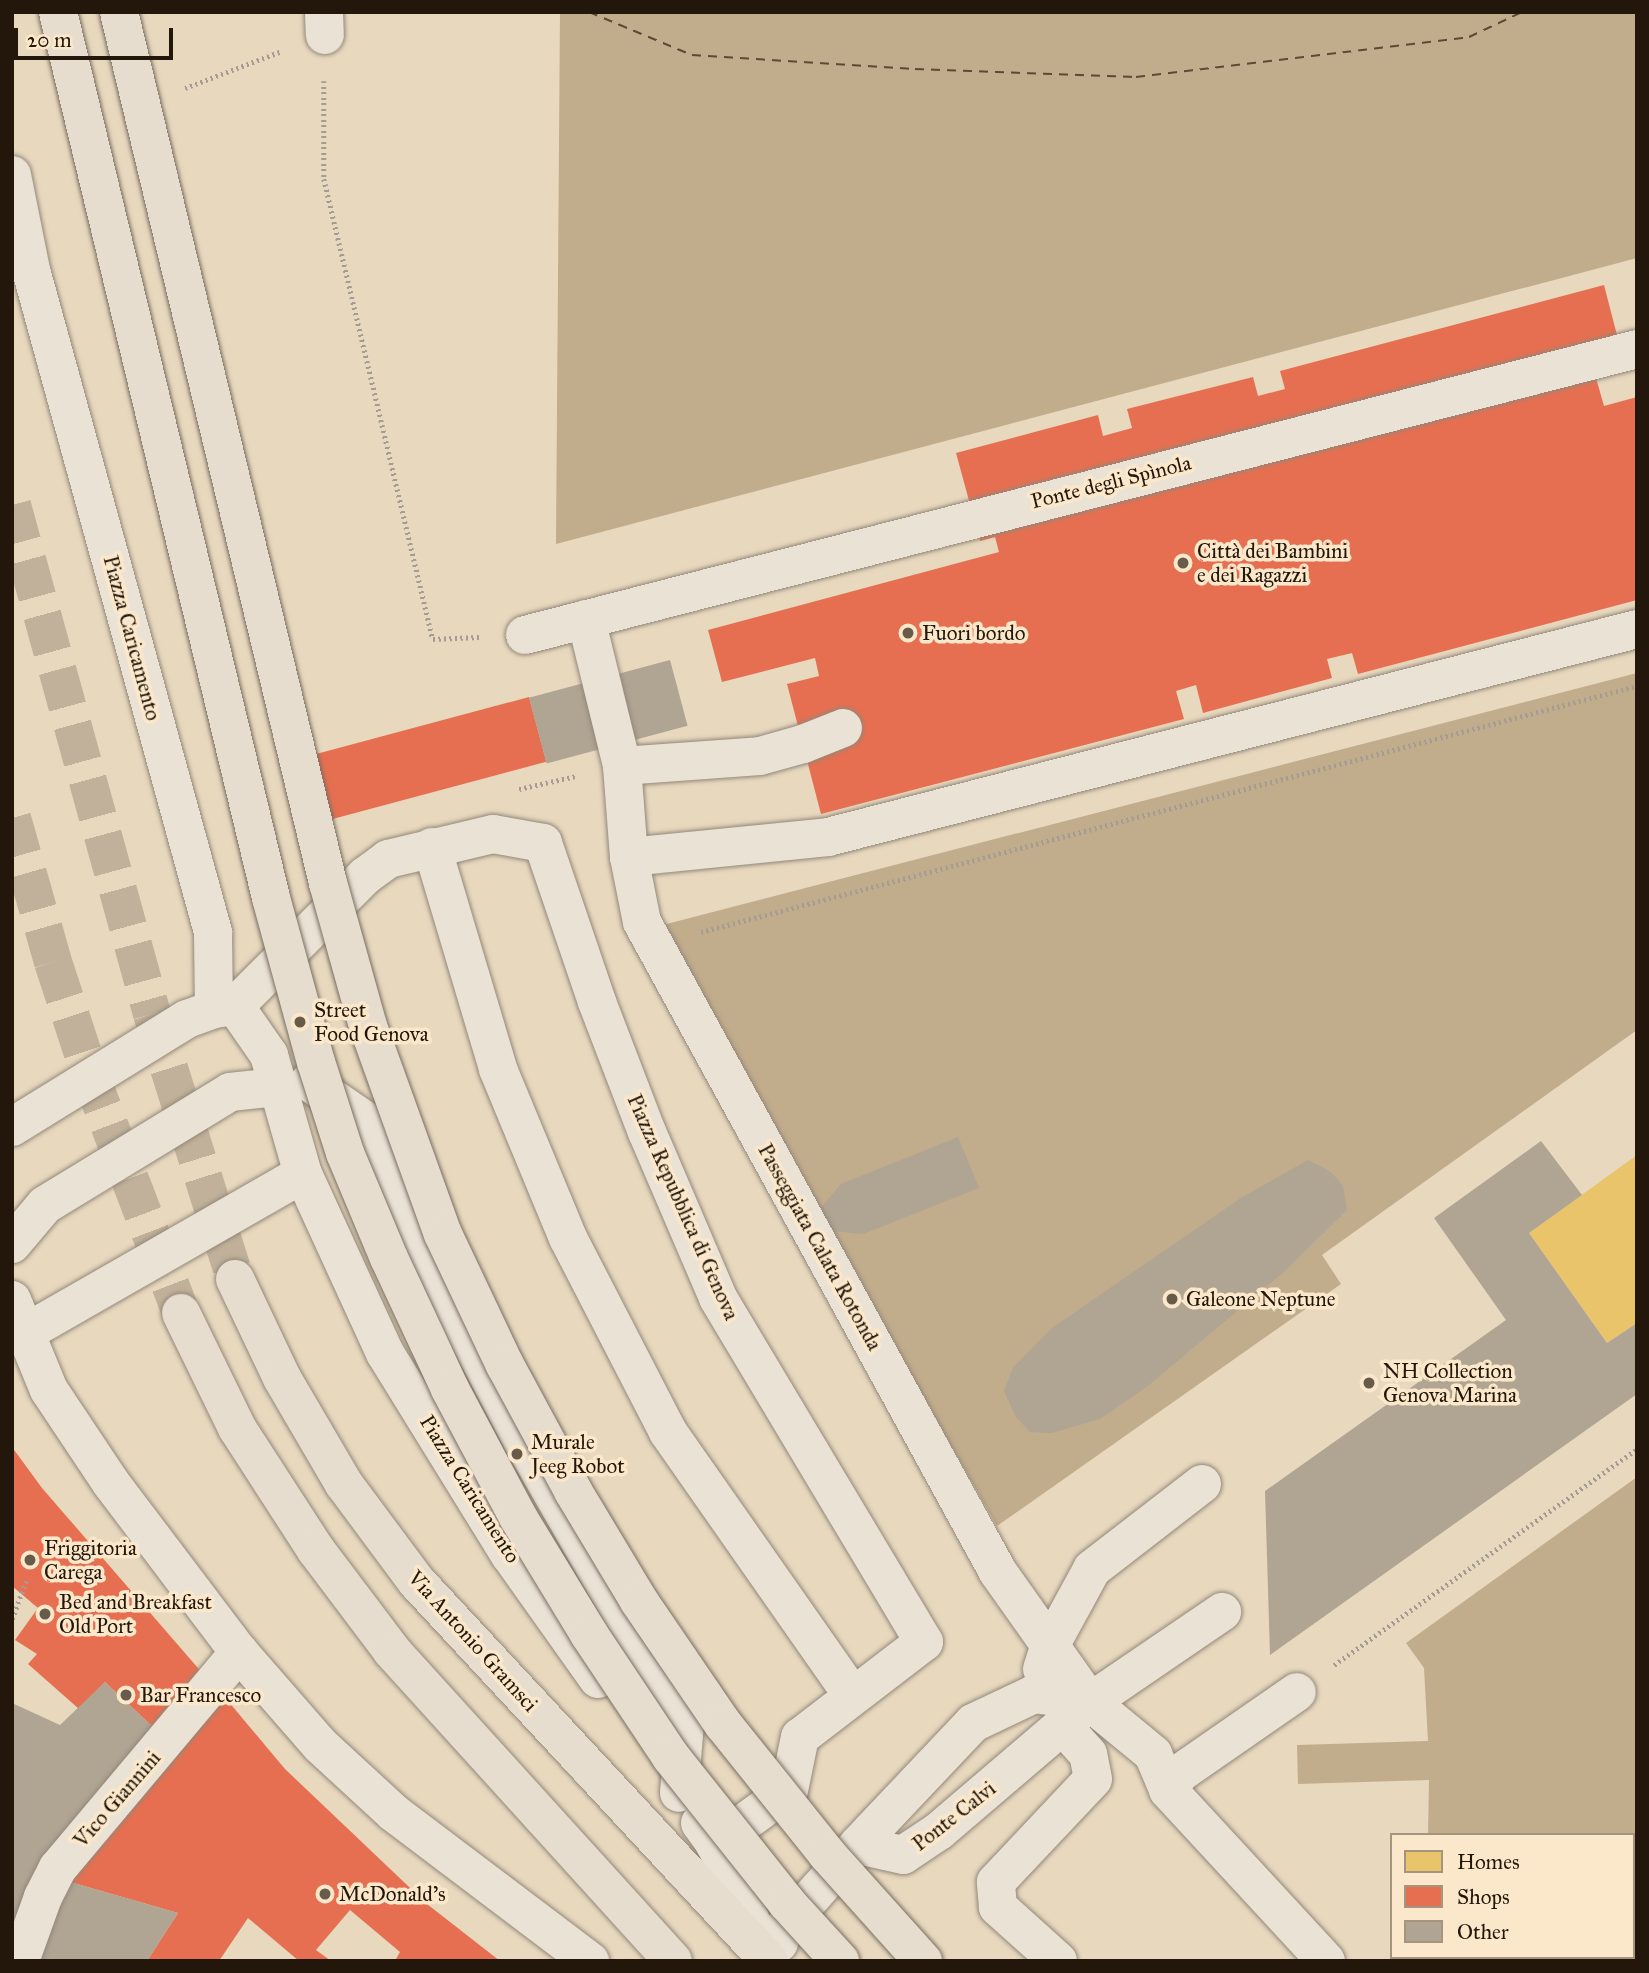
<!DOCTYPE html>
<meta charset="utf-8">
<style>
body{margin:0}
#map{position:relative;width:1649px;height:1973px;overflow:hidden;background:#e8d8be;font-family:"IM FELL Great Primer",serif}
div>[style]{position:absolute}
.water>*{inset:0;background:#c1ac8c}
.homes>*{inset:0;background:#e9c46a}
.shops>*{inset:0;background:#e76f51;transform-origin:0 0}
.ferry>*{height:2px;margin-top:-1px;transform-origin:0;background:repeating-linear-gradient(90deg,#5b4b36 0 9px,transparent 0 16px)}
.building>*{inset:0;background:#b0a493;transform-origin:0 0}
.major-tunnel>*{height:38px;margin-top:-19px;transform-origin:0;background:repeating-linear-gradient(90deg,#c1b19a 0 38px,transparent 0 57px)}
.path>*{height:4.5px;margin-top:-2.25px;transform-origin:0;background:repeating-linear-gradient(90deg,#a49c93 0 2px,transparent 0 5.5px)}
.roads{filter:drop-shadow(0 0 2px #928879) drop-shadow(0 0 2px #928879)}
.minor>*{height:38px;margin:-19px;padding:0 19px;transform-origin:19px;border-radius:19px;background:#ebe2d6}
.major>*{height:38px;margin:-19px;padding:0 19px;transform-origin:19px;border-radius:19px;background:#e7ddcf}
.bridges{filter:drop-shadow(0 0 2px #786e60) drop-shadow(0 0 2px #786e60)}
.highway-bridge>*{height:38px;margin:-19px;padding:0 19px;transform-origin:19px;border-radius:19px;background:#e7ddcf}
.dots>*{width:19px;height:19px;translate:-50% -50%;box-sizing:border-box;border:4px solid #fbe8ca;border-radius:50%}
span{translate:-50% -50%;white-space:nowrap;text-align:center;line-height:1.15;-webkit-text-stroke:7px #fbe8ca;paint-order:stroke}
.street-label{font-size:21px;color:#23170c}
.poi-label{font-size:21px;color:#23170c}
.left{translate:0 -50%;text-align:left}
.frame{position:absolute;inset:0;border:14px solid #23170c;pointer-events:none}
.legend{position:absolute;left:1390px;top:1833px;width:245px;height:126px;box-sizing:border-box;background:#fbe8ca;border:2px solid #a5947e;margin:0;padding:9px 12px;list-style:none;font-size:21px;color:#23170c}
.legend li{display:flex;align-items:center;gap:14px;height:35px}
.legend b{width:35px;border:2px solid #a5947e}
.scale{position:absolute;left:14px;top:28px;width:159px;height:32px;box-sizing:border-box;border:4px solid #23170c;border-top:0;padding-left:9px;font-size:21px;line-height:24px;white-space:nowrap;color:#23170c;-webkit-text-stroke:5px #fbe8ca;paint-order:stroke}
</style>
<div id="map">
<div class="water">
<i style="clip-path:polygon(560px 12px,1637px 12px,1637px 258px,556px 544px)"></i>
<i style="clip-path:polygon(1637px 673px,1637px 1030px,1322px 1255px,1341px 1284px,997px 1526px,655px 927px)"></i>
<i style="clip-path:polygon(1637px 1477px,1637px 1961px,1437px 1961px,1434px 1957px,1633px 1957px,1633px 1835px,1428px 1835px,1429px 1780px,1298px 1784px,1297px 1745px,1428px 1741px,1424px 1668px,1406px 1643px)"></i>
</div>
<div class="homes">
<i style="clip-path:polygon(1637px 1155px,1637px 1323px,1607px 1343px,1529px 1233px)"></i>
</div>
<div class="shops">
<i style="clip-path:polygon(1604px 285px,1626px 370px,1596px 378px,1604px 406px,1637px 397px,1637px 600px,1358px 674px,1352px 653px,1327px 659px,1332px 678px,1203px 713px,1196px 685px,1176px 691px,1184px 719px,821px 814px,787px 684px,819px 676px,815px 658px,722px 682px,708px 630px,999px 552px,995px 537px,980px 541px,956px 453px,1098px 415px,1103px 436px,1132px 428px,1127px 409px,1253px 377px,1258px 396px,1285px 389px,1280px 371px)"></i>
<i style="left:529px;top:697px;width:67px;height:257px;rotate:75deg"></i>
<i style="clip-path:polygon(12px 1447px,42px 1488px,204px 1675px,156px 1730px,105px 1682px,79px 1709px,28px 1664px,37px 1654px,15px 1640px,38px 1608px,12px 1586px)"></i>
<i style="clip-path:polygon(223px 1695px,285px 1769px,427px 1904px,500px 1961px,395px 1961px,400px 1952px,350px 1910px,316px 1950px,331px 1961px,299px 1961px,248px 1918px,219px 1961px,147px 1961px,178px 1913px,63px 1880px)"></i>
</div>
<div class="ferry">
<i style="left:589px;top:12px;width:112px;rotate:22.7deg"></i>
<i style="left:692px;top:55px;width:223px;rotate:3.6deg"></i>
<i style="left:915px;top:69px;width:221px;rotate:2.1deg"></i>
<i style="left:1136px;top:77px;width:335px;rotate:-6.8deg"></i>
<i style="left:1469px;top:37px;width:59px;rotate:-25.3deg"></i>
</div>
<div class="building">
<i style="left:670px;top:660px;width:68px;height:146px;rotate:75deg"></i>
<i style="clip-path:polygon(958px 1137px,979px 1188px,863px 1234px,821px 1230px,814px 1216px,841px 1184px)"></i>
<i style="clip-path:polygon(1541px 1141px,1582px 1195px,1529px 1233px,1607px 1343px,1637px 1323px,1637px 1394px,1270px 1655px,1265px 1491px,1506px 1320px,1434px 1218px)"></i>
<i style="clip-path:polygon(1308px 1160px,1331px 1172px,1343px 1186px,1347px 1210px,1286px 1270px,1149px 1385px,1100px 1419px,1051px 1433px,1030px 1432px,1016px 1417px,1004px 1391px,1013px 1368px,1052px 1328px,1241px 1198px)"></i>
<i style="clip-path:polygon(105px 1682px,156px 1730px,63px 1850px,49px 1848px,18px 1961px,12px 1961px,12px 1703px,60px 1725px)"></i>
<i style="clip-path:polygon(63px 1880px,178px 1913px,147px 1961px,33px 1961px)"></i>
</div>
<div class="major-tunnel">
<i style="left:12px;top:505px;width:528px;rotate:74.62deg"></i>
<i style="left:152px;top:1014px;width:278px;rotate:72.6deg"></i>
<i style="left:12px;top:818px;width:150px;rotate:74.1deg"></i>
<i style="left:53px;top:962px;width:116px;rotate:71.9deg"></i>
<i style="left:89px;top:1072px;width:258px;rotate:69.1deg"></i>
</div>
<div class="path">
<i style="left:324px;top:81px;width:98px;rotate:90deg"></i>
<i style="left:324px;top:179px;width:473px;rotate:76.7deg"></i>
<i style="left:433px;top:639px;width:46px;rotate:-2.5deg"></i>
<i style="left:185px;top:88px;width:104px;rotate:-20.9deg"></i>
<i style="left:519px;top:789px;width:58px;rotate:-12.8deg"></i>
<i style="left:701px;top:932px;width:968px;rotate:-14.73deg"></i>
<i style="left:12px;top:1619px;width:44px;rotate:-69.9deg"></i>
<i style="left:1334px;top:1665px;width:372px;rotate:-35.5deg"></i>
</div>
<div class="roads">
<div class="minor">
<i style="left:324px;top:12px;width:23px;rotate:88deg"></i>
<i style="left:12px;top:175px;width:97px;rotate:78.7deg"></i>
<i style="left:31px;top:270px;width:687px;rotate:74.63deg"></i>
<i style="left:213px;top:932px;width:77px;rotate:89.3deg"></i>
<i style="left:586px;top:619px;width:151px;rotate:76.2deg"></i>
<i style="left:622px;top:766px;width:91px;rotate:85.6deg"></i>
<i style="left:629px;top:857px;width:66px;rotate:78.7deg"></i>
<i style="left:642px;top:922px;width:741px;rotate:61.29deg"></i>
<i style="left:998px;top:1572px;width:159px;rotate:54.7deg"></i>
<i style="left:1090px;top:1702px;width:82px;rotate:39.5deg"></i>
<i style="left:1153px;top:1754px;width:39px;rotate:67deg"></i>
<i style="left:1168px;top:1790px;width:233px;rotate:47.3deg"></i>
<i style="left:525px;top:635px;width:1148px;rotate:-14.42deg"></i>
<i style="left:622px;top:766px;width:138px;rotate:-4.1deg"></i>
<i style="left:760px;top:756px;width:45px;rotate:-15.6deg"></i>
<i style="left:803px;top:744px;width:43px;rotate:-21.8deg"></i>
<i style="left:432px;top:847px;width:232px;rotate:73.4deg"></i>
<i style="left:498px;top:1069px;width:183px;rotate:67.5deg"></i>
<i style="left:568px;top:1238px;width:218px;rotate:62.7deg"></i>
<i style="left:668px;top:1432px;width:322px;rotate:55deg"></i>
<i style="left:629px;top:857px;width:200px;rotate:-5.7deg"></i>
<i style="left:828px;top:837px;width:835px;rotate:-14.42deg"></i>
<i style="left:235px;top:1006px;width:184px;rotate:-45deg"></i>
<i style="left:365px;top:876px;width:29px;rotate:-36deg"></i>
<i style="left:388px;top:859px;width:108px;rotate:-13.4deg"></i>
<i style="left:493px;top:834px;width:51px;rotate:10.2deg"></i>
<i style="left:543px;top:843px;width:168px;rotate:71.2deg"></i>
<i style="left:597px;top:1002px;width:139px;rotate:69deg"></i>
<i style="left:647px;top:1132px;width:181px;rotate:66.8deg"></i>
<i style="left:718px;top:1298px;width:401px;rotate:59.1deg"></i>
<i style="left:924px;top:1642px;width:156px;rotate:142.5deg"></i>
<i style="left:800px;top:1737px;width:54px;rotate:101.7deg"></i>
<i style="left:789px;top:1790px;width:92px;rotate:143.9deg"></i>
<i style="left:235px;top:1006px;width:60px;rotate:55.2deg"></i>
<i style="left:269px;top:1055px;width:124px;rotate:74.1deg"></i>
<i style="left:303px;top:1174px;width:197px;rotate:65.4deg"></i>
<i style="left:385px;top:1353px;width:238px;rotate:58.3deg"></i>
<i style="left:510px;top:1555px;width:152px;rotate:54.6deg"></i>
<i style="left:309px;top:1082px;width:65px;rotate:34.4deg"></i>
<i style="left:363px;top:1119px;width:178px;rotate:65deg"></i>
<i style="left:438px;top:1280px;width:190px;rotate:62.4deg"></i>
<i style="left:526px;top:1448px;width:319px;rotate:60.1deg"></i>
<i style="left:685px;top:1724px;width:69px;rotate:95deg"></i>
<i style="left:12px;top:1127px;width:206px;rotate:-31.7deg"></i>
<i style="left:187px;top:1019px;width:29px;rotate:-20deg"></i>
<i style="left:214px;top:1009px;width:21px;rotate:-8deg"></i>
<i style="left:12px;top:1244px;width:51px;rotate:-49.8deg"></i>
<i style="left:45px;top:1205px;width:217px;rotate:-31.4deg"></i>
<i style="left:230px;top:1092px;width:47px;rotate:-6.1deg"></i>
<i style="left:12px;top:1300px;width:97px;rotate:67.7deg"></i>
<i style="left:49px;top:1390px;width:112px;rotate:56.3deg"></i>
<i style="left:111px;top:1483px;width:212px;rotate:52.9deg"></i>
<i style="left:239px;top:1652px;width:123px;rotate:48.9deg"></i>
<i style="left:320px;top:1745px;width:100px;rotate:42.6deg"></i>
<i style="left:394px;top:1813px;width:246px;rotate:37.1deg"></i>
<i style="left:25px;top:1333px;width:320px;rotate:-29.8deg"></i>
<i style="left:1042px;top:1669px;width:22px;rotate:-72deg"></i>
<i style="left:1049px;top:1648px;width:90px;rotate:-61.4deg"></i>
<i style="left:1092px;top:1569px;width:139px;rotate:-37.7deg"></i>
<i style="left:1090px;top:1702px;width:160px;rotate:-34.3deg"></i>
<i style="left:1168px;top:1790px;width:21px;rotate:-55deg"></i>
<i style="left:1180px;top:1773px;width:142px;rotate:-34.7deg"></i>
<i style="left:700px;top:1823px;width:26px;rotate:54deg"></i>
<i style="left:715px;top:1844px;width:120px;rotate:64.9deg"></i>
<i style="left:779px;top:1943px;width:16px;rotate:-72deg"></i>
<i style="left:784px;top:1928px;width:111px;rotate:-48.3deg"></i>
<i style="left:858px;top:1845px;width:19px;rotate:-47deg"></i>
<i style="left:871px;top:1831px;width:149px;rotate:-46.6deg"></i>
<i style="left:973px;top:1723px;width:68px;rotate:-25.4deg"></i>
<i style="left:1034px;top:1694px;width:57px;rotate:8.1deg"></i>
<i style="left:1090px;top:1702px;width:199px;rotate:139.5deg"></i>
<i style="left:939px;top:1831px;width:43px;rotate:146.3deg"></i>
<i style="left:903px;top:1855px;width:46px;rotate:-167.5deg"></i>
<i style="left:20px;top:1961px;width:68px;rotate:-70.2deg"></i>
<i style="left:43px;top:1897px;width:33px;rotate:-63deg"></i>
<i style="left:58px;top:1868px;width:282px;rotate:-50deg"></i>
<i style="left:1058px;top:1961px;width:81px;rotate:-138deg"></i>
<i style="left:998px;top:1907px;width:25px;rotate:-95deg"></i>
<i style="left:996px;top:1882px;width:141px;rotate:-46.7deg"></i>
<i style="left:1093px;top:1779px;width:25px;rotate:-101deg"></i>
<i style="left:1088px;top:1754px;width:38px;rotate:-132deg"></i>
</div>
<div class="major">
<i style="left:235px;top:1279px;width:110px;rotate:64.6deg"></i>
<i style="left:282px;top:1378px;width:123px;rotate:59.7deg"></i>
<i style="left:344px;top:1484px;width:121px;rotate:53.4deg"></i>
<i style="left:416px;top:1581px;width:519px;rotate:47.11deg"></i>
<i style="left:181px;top:1313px;width:128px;rotate:64deg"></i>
<i style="left:237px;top:1428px;width:145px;rotate:57.1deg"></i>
<i style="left:316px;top:1550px;width:126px;rotate:53deg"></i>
<i style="left:392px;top:1651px;width:418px;rotate:47.8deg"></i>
</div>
</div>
<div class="bridges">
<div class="highway-bridge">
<i style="left:58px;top:12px;width:911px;rotate:76.48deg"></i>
<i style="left:271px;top:898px;width:170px;rotate:74.7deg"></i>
<i style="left:316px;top:1062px;width:96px;rotate:72.3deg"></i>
<i style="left:345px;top:1153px;width:114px;rotate:67.3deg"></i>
<i style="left:389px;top:1258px;width:145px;rotate:65deg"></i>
<i style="left:450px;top:1389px;width:145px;rotate:62deg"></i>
<i style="left:518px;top:1517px;width:137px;rotate:58.7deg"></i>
<i style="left:589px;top:1634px;width:148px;rotate:56.3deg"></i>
<i style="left:671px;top:1757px;width:186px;rotate:51.5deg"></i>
<i style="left:787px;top:1903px;width:79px;rotate:47.6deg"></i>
<i style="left:119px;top:12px;width:896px;rotate:76.51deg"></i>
<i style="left:328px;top:883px;width:148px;rotate:74.4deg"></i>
<i style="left:368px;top:1026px;width:221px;rotate:70.2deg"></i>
<i style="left:443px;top:1234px;width:145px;rotate:64.7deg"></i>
<i style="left:505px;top:1365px;width:143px;rotate:61.6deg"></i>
<i style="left:573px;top:1491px;width:128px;rotate:59deg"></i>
<i style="left:639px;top:1601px;width:149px;rotate:55.7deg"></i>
<i style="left:723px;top:1724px;width:166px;rotate:51.3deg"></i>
<i style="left:827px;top:1854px;width:144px;rotate:48.1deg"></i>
</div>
</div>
<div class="dots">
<i style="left:1183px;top:563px;background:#685b4a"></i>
<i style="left:908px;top:633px;background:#685b4a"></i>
<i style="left:300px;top:1022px;background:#685b4a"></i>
<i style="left:1172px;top:1299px;background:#685b4a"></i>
<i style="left:1369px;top:1383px;background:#685b4a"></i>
<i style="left:517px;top:1454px;background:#685b4a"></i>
<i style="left:30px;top:1560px;background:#685b4a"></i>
<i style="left:45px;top:1614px;background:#685b4a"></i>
<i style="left:126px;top:1695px;background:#685b4a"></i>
<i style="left:325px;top:1894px;background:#685b4a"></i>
</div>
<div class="street-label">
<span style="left:1111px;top:482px;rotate:-14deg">Ponte degli Spìnola</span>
<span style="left:132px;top:638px;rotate:75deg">Piazza Caricamento</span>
<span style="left:683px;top:1207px;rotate:66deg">Piazza Repubblica di Genova</span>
<span style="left:820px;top:1247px;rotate:61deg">Passeggiata Calata Rotonda</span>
<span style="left:470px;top:1489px;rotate:58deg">Piazza Caricamento</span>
<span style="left:473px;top:1641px;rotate:48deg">Via Antonio Gramsci</span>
<span style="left:117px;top:1799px;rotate:-49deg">Vico Giannini</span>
<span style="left:954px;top:1816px;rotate:-38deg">Ponte Calvi</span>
</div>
<div class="poi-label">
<span class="left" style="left:1197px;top:563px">Città dei Bambini<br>e dei Ragazzi</span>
<span class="left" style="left:922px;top:633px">Fuori bordo</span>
<span class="left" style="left:314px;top:1022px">Street<br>Food Genova</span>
<span class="left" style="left:1186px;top:1299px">Galeone Neptune</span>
<span class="left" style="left:1383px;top:1383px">NH Collection<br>Genova Marina</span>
<span class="left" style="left:531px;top:1454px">Murale<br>Jeeg Robot</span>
<span class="left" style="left:44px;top:1560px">Friggitoria<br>Carega</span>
<span class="left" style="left:59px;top:1614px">Bed and Breakfast<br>Old Port</span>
<span class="left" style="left:140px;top:1695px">Bar Francesco</span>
<span class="left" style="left:339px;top:1894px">McDonald's</span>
</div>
<div class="frame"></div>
<ul class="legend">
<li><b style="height:19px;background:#e9c46a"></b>Homes</li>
<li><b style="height:19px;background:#e76f51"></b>Shops</li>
<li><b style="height:19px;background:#b0a493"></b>Other</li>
</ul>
<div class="scale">20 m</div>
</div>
